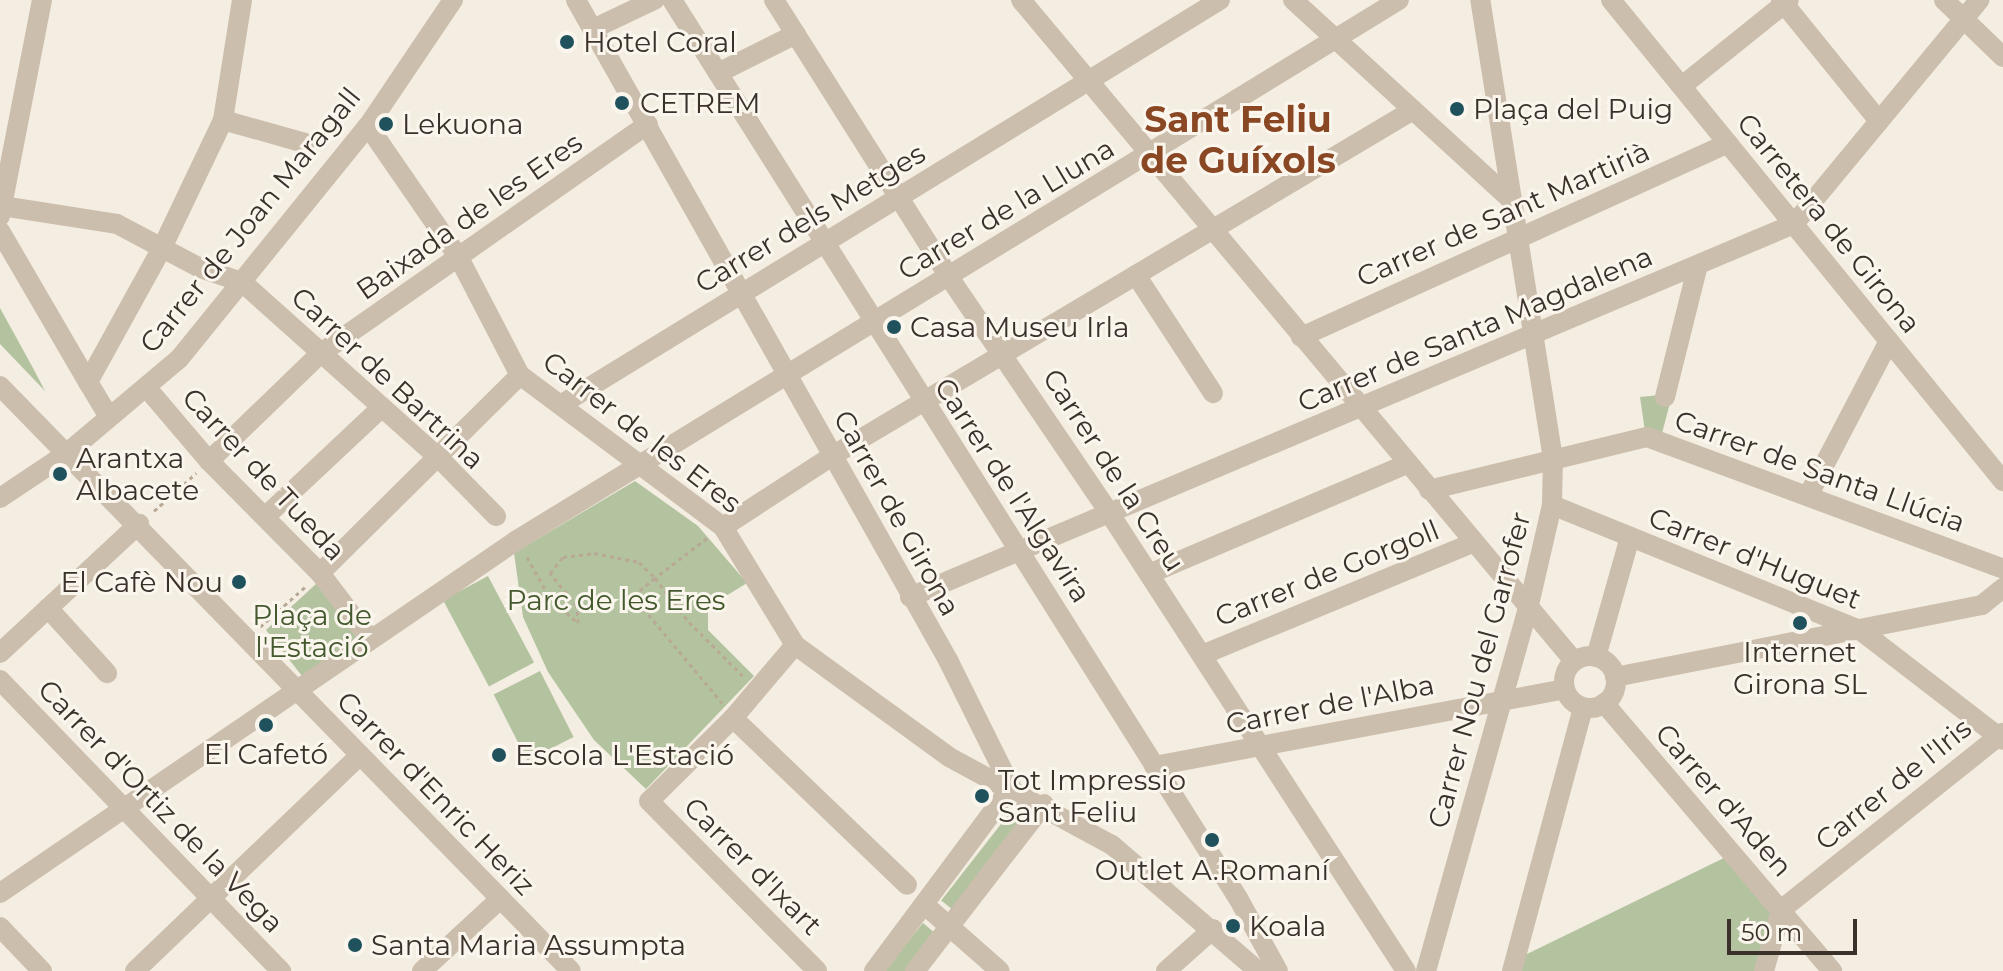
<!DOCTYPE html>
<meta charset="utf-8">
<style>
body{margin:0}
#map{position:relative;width:2003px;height:971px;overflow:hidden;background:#f4ede1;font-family:Montserrat,sans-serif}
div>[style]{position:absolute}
.green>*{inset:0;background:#b3c3a0;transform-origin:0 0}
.path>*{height:3px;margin-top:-1.5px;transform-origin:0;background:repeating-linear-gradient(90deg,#b8a996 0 4px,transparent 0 8px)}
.minor>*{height:20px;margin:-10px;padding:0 10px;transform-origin:10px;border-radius:10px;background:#ccbeac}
.minor>.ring{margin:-10px;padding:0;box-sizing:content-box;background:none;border:20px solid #ccbeac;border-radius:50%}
.dots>*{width:22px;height:22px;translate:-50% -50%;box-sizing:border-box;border:4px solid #fbf6ed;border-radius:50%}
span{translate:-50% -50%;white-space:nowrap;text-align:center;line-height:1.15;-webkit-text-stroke:6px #fbf6ed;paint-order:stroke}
.poi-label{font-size:28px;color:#3a312b}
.left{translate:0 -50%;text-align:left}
.right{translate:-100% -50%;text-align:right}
.street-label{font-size:28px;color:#3a312b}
.park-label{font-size:28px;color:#44592e}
.district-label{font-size:36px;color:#8a4723;font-weight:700}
.scale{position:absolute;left:1727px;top:919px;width:130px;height:36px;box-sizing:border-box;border:4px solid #3a312b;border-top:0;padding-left:10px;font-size:24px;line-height:28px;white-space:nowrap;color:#3a312b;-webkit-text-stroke:6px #fbf6ed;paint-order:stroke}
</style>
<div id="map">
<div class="green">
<i style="clip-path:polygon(0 308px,33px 368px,45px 391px,0 344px)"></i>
<i style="clip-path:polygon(1660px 395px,1671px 399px,1660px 441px,1646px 438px,1640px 397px)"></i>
<i style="clip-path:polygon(635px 481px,698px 526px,747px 583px,708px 607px,708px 630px,754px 676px,646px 789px,594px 740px,548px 672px,523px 617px,514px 553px)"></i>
<i style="left:488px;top:576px;width:98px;height:51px;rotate:62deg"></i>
<i style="clip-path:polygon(317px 583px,361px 637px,302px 676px,266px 630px)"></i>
<i style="left:540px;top:671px;width:74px;height:52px;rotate:63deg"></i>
<i style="left:1012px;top:810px;width:16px;height:115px;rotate:38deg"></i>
<i style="clip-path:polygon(1728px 856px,1776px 911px,1759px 971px,1517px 971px,1521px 957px)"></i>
<i style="clip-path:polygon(923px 923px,936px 934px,906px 971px,884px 971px)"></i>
</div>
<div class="path">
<i style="left:154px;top:511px;width:57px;rotate:-42.1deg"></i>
<i style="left:707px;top:538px;width:66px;rotate:142.4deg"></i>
<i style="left:655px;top:578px;width:56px;rotate:52.3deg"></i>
<i style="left:689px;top:622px;width:79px;rotate:45deg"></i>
<i style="left:527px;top:557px;width:45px;rotate:60.6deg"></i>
<i style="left:549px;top:596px;width:40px;rotate:43deg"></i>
<i style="left:578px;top:623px;width:17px;rotate:-93deg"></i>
<i style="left:577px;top:606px;width:43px;rotate:-129.3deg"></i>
<i style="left:550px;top:573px;width:21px;rotate:-51deg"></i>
<i style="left:563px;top:557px;width:31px;rotate:-7deg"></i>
<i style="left:594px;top:553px;width:46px;rotate:11.3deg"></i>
<i style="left:639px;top:562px;width:23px;rotate:45deg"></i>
<i style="left:655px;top:578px;width:28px;rotate:141deg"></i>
<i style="left:633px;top:596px;width:139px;rotate:50.2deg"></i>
<i style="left:260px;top:627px;width:60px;rotate:-41.6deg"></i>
</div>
<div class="minor">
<i style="left:576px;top:0;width:758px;rotate:60.59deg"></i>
<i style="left:948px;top:660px;width:142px;rotate:63.6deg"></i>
<i style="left:672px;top:0;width:1061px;rotate:57.78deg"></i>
<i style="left:1238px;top:898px;width:83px;rotate:61.3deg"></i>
<i style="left:774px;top:0;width:328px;rotate:57.7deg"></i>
<i style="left:949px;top:277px;width:287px;rotate:55.8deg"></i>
<i style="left:1110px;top:514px;width:544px;rotate:57.07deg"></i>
<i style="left:1021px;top:0;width:862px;rotate:50.08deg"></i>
<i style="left:1293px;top:0;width:293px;rotate:42.5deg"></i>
<i style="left:1611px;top:0;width:621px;rotate:50.82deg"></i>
<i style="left:1781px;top:0;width:156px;rotate:51deg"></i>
<i style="left:1944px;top:0;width:82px;rotate:44deg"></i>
<i style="left:593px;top:29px;width:68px;rotate:-25.4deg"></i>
<i style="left:718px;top:73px;width:87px;rotate:-26.6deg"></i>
<i style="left:1682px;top:86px;width:137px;rotate:-38.8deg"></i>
<i style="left:223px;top:120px;width:85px;rotate:15.7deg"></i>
<i style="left:368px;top:126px;width:160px;rotate:55.4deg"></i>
<i style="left:459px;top:258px;width:132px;rotate:62.5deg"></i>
<i style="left:520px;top:375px;width:254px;rotate:36.8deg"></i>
<i style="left:723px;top:527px;width:138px;rotate:58.6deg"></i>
<i style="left:795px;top:645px;width:190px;rotate:36deg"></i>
<i style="left:949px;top:757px;width:185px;rotate:28.4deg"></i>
<i style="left:1112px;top:845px;width:193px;rotate:40.8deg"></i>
<i style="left:2px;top:206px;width:116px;rotate:8.9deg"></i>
<i style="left:117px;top:224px;width:94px;rotate:27.9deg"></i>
<i style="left:200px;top:268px;width:44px;rotate:18.4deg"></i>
<i style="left:242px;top:282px;width:263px;rotate:41.8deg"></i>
<i style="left:438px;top:457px;width:83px;rotate:45.5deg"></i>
<i style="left:0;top:216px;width:220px;rotate:-79deg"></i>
<i style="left:0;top:231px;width:175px;rotate:59.8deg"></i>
<i style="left:1136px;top:275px;width:141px;rotate:56.9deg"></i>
<i style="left:1301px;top:337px;width:469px;rotate:-24.4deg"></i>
<i style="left:0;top:386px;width:817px;rotate:45.69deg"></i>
<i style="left:146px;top:387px;width:97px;rotate:49.6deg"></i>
<i style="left:209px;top:461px;width:158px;rotate:45.3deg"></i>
<i style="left:320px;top:573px;width:83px;rotate:52.9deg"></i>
<i style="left:1665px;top:397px;width:136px;rotate:-76deg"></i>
<i style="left:562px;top:404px;width:772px;rotate:-31.55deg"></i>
<i style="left:109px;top:417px;width:41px;rotate:-121deg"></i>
<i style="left:88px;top:382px;width:153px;rotate:-61.1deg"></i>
<i style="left:162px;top:248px;width:142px;rotate:-64.5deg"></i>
<i style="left:223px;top:120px;width:121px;rotate:-81deg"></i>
<i style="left:209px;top:461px;width:156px;rotate:-44deg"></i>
<i style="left:321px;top:353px;width:399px;rotate:-35deg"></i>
<i style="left:1429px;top:490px;width:224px;rotate:-13.7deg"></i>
<i style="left:1647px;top:437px;width:380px;rotate:20.3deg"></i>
<i style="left:1808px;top:496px;width:175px;rotate:-62.4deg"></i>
<i style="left:0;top:498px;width:79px;rotate:-33.7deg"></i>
<i style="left:66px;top:454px;width:148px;rotate:-40.1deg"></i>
<i style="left:179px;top:359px;width:300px;rotate:-51deg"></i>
<i style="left:368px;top:126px;width:152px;rotate:-56deg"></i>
<i style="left:1552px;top:505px;width:332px;rotate:22.1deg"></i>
<i style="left:1860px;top:630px;width:180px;rotate:37.6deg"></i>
<i style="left:266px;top:516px;width:159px;rotate:-43.2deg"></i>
<i style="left:723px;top:527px;width:130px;rotate:-33.1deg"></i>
<i style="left:832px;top:456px;width:676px;rotate:-30.77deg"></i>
<i style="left:320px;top:573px;width:281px;rotate:-44.7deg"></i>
<i style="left:1149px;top:574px;width:280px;rotate:-23.1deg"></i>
<i style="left:910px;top:597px;width:959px;rotate:-22.88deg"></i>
<i style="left:1794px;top:224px;width:291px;rotate:-50.4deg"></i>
<i style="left:48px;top:608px;width:88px;rotate:47.8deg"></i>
<i style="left:795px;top:645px;width:96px;rotate:130.3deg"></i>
<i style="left:733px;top:718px;width:118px;rotate:135.3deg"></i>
<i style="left:649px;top:801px;width:239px;rotate:45.3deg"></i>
<i style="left:0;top:653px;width:190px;rotate:-42.9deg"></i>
<i style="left:1202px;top:655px;width:293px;rotate:-22.5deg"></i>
<i class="ring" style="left:1564px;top:656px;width:32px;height:32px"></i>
<i style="left:1596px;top:657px;width:125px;rotate:-74.2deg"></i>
<i style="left:1615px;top:677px;width:374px;rotate:-11.1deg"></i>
<i style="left:1982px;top:605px;width:27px;rotate:-39deg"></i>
<i style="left:0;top:680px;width:405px;rotate:46deg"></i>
<i style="left:1604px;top:703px;width:352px;rotate:49.6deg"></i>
<i style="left:733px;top:718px;width:241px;rotate:43.8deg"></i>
<i style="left:1154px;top:766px;width:418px;rotate:-10.6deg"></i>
<i style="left:0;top:893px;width:626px;rotate:-34.32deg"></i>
<i style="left:517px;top:540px;width:1034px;rotate:-31.48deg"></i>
<i style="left:926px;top:906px;width:98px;rotate:41.3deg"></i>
<i style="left:0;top:927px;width:61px;rotate:46.3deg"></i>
<i style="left:135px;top:971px;width:312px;rotate:-43.8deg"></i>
<i style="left:422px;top:971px;width:106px;rotate:-42.7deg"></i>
<i style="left:874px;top:971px;width:229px;rotate:-53.3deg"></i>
<i style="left:915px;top:971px;width:211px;rotate:-52.3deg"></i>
<i style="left:1166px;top:971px;width:63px;rotate:-41.8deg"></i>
<i style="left:1426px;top:971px;width:376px;rotate:-74.3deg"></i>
<i style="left:1528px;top:609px;width:107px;rotate:-77deg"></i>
<i style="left:1552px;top:505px;width:46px;rotate:-88.8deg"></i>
<i style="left:1553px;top:459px;width:465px;rotate:-99deg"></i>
<i style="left:1512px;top:971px;width:273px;rotate:-74.9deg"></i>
<i style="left:1764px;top:971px;width:63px;rotate:-74.4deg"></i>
<i style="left:1781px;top:910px;width:284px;rotate:-38.6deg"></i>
</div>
<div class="dots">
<i style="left:567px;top:42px;background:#1f525d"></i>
<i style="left:622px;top:103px;background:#1f525d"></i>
<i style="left:1457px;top:109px;background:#1f525d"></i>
<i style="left:386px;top:124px;background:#1f525d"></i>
<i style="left:894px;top:327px;background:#1f525d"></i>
<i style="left:60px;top:474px;background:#1f525d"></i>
<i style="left:239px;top:582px;background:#1f525d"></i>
<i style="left:1800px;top:623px;background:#1f525d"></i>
<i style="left:266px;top:725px;background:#1f525d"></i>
<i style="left:499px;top:755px;background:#1f525d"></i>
<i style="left:982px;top:796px;background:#1f525d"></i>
<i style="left:1212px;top:840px;background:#1f525d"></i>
<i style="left:1233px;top:926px;background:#1f525d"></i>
<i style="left:355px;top:945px;background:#1f525d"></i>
</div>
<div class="poi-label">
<span class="left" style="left:583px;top:42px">Hotel Coral</span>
<span class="left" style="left:640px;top:103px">CETREM</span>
<span class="left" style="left:1473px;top:109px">Plaça del Puig</span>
<span class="left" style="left:402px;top:124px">Lekuona</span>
<span class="left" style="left:910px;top:327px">Casa Museu Irla</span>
<span class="left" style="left:76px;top:474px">Arantxa<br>Albacete</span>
<span class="right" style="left:223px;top:582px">El Cafè Nou</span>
<span style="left:1800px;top:668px">Internet<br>Girona SL</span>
<span style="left:266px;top:754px">El Cafetó</span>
<span class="left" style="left:515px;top:755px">Escola L'Estació</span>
<span class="left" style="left:998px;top:796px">Tot Impressio<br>Sant Feliu</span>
<span style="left:1212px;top:870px">Outlet A.Romaní</span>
<span class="left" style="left:1249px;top:926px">Koala</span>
<span class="left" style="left:371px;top:945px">Santa Maria Assumpta</span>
</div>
<div class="street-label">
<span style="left:1006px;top:209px;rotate:-31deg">Carrer de la Lluna</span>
<span style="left:1503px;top:214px;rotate:-24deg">Carrer de Sant Martirià</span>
<span style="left:469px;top:216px;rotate:-35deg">Baixada de les Eres</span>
<span style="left:810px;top:218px;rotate:-31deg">Carrer dels Metges</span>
<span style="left:250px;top:220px;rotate:-51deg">Carrer de Joan Maragall</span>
<span style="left:1829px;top:223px;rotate:51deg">Carretera de Girona</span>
<span style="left:1475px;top:329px;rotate:-23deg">Carrer de Santa Magdalena</span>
<span style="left:388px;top:378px;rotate:43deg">Carrer de Bartrina</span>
<span style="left:642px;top:432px;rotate:38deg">Carrer de les Eres</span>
<span style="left:1114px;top:470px;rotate:57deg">Carrer de la Creu</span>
<span style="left:1820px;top:471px;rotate:20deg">Carrer de Santa Llúcia</span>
<span style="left:264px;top:474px;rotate:47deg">Carrer de Tueda</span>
<span style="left:1013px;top:490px;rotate:57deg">Carrer de l'Algavira</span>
<span style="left:897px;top:513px;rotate:61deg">Carrer de Girona</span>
<span style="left:1755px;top:558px;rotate:22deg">Carrer d'Huguet</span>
<span style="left:1327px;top:573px;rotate:-22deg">Carrer de Gorgoll</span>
<span style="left:1479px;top:670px;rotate:-75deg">Carrer Nou del Garrofer</span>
<span style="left:1330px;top:704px;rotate:-11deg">Carrer de l'Alba</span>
<span style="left:1893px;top:784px;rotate:-39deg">Carrer de l'Iris</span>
<span style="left:436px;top:793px;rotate:46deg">Carrer d'Enric Heriz</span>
<span style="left:1724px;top:800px;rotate:49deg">Carrer d'Aden</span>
<span style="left:161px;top:806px;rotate:46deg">Carrer d'Ortiz de la Vega</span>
<span style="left:753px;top:866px;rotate:45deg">Carrer d'Ixart</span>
</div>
<div class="park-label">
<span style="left:616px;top:600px">Parc de les Eres</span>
<span style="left:312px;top:631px">Plaça de<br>l'Estació</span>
</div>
<div class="district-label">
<span style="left:1238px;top:140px">Sant Feliu<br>de Guíxols</span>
</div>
<div class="scale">50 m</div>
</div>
